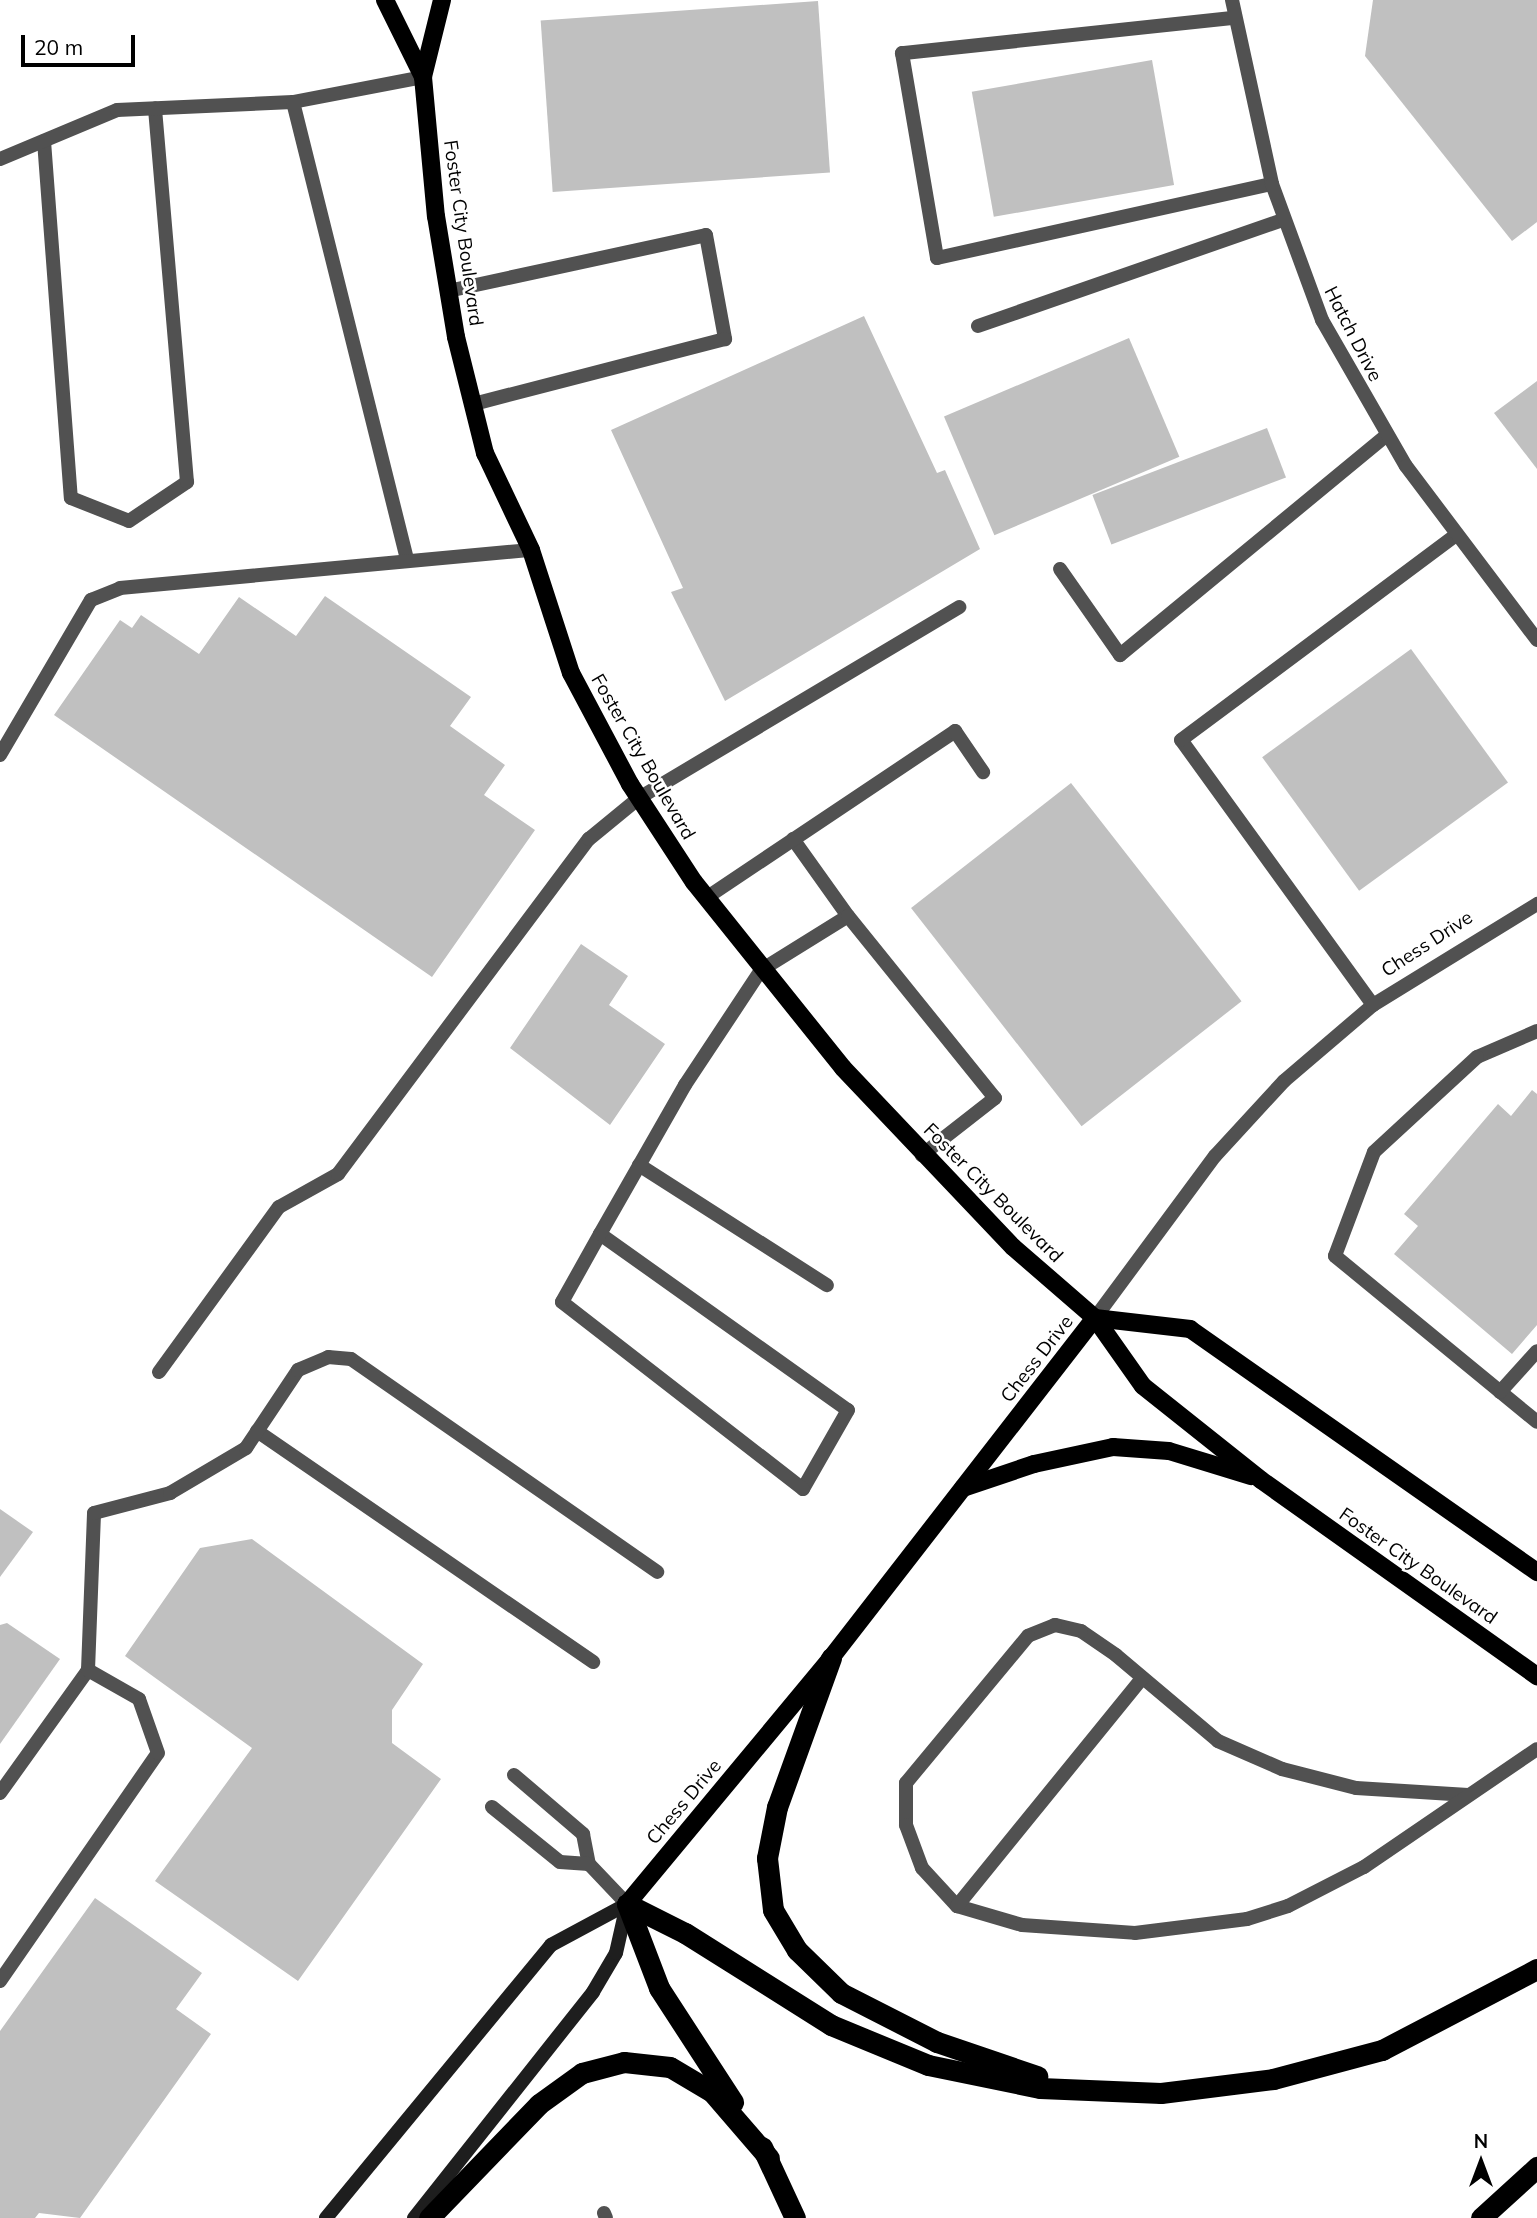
<!DOCTYPE html>
<style>
body{margin:0}
#map{position:relative;width:1537px;height:2218px;overflow:hidden;background:#fff;font-family:Mulish,sans-serif}
div>[style]{position:absolute}
.building>*{inset:0;background:#c0c0c0;transform-origin:0 0}
.lane>*{height:14px;margin:-7px;padding:0 7px;transform-origin:7px;border-radius:7px;background:#515151}
.street>*{height:14px;margin:-7px;padding:0 7px;transform-origin:7px;border-radius:7px;background:#515151}
.secondary>*{height:14px;margin:-7px;padding:0 7px;transform-origin:7px;border-radius:7px;background:#1e1e1e}
.primary>*{height:18px;margin:-9px;padding:0 9px;transform-origin:9px;border-radius:9px;background:#000}
.highway>*{height:21px;margin:-10.5px;padding:0 10.5px;transform-origin:10.5px;border-radius:10.5px;background:#000}
span{translate:-50% -50%;white-space:nowrap;text-align:center;line-height:1.15;-webkit-text-stroke:5px #fff;paint-order:stroke}
.street-label{font-size:19px;color:#000}
.north{position:absolute;left:1446px;top:2127px;width:70px;height:70px;-webkit-text-stroke:5px #fff;paint-order:stroke;rotate:0deg;font-size:19px;font-weight:700;line-height:28px;text-align:center;color:#000}
.north::after{content:'';display:block;margin:auto;width:24px;height:32px;background:#000;clip-path:polygon(50% 0,100% 100%,50% 72%,0 100%)}
.scale{position:absolute;left:21px;top:35px;width:114px;height:32px;box-sizing:border-box;border:4px solid #000;border-top:0;padding-left:9px;font-size:21px;line-height:24px;white-space:nowrap;color:#000;-webkit-text-stroke:5px #fff;paint-order:stroke}
</style>
<div id="map">
<div class="building">
<i style="clip-path:polygon(1373px 0,1537px 0,1537px 222px,1512px 241px,1365px 56px)"></i>
<i style="left:818px;top:1px;width:172px;height:278px;rotate:86deg"></i>
<i style="left:1152px;top:60px;width:127px;height:183px;rotate:80deg"></i>
<i style="clip-path:polygon(864px 316px,937px 473px,945px 470px,980px 549px,725px 701px,671px 592px,683px 588px,611px 430px)"></i>
<i style="left:1129px;top:338px;width:129px;height:201px;rotate:67deg"></i>
<i style="clip-path:polygon(1537px 381px,1537px 469px,1494px 413px)"></i>
<i style="left:1267px;top:428px;width:53px;height:187px;rotate:69deg"></i>
<i style="clip-path:polygon(325px 596px,471px 697px,450px 726px,505px 765px,484px 795px,535px 830px,432px 977px,54px 715px,120px 620px,132px 628px,141px 615px,199px 654px,239px 597px,296px 636px)"></i>
<i style="left:1411px;top:649px;width:165px;height:184px;rotate:54deg"></i>
<i style="left:1071px;top:783px;width:277px;height:203px;rotate:52deg"></i>
<i style="clip-path:polygon(581px 944px,628px 976px,609px 1005px,665px 1044px,610px 1125px,510px 1048px)"></i>
<i style="clip-path:polygon(1532px 1090px,1537px 1094px,1537px 1325px,1512px 1354px,1394px 1254px,1418px 1226px,1404px 1214px,1498px 1104px,1511px 1116px)"></i>
<i style="clip-path:polygon(0 1509px,33px 1532px,0 1577px)"></i>
<i style="clip-path:polygon(252px 1539px,423px 1664px,392px 1710px,392px 1743px,441px 1779px,298px 1981px,155px 1881px,252px 1748px,125px 1656px,200px 1548px)"></i>
<i style="clip-path:polygon(7px 1623px,60px 1659px,0 1744px,0 1625px)"></i>
<i style="clip-path:polygon(95px 1898px,202px 1973px,176px 2009px,211px 2034px,80px 2218px,39px 2213px,35px 2218px,0 2218px,0 2031px)"></i>
</div>
<div class="lane">
<i style="left:1232px;top:18px;width:332px;rotate:173.9deg"></i>
<i style="left:902px;top:53px;width:208px;rotate:80.3deg"></i>
<i style="left:937px;top:258px;width:343px;rotate:-12.5deg"></i>
<i style="left:293px;top:102px;width:132px;rotate:-10.9deg"></i>
<i style="left:44px;top:141px;width:358px;rotate:85.7deg"></i>
<i style="left:71px;top:498px;width:62px;rotate:21.6deg"></i>
<i style="left:129px;top:521px;width:70px;rotate:-33.9deg"></i>
<i style="left:187px;top:482px;width:375px;rotate:-94.9deg"></i>
<i style="left:0;top:159px;width:127px;rotate:-22.7deg"></i>
<i style="left:117px;top:110px;width:176px;rotate:-2.6deg"></i>
<i style="left:293px;top:102px;width:471px;rotate:76deg"></i>
<i style="left:448px;top:291px;width:264px;rotate:-12.2deg"></i>
<i style="left:706px;top:235px;width:106px;rotate:79.6deg"></i>
<i style="left:725px;top:339px;width:260px;rotate:165.5deg"></i>
<i style="left:978px;top:326px;width:323px;rotate:-19.2deg"></i>
<i style="left:1060px;top:569px;width:105px;rotate:55.1deg"></i>
<i style="left:1120px;top:655px;width:346px;rotate:-39.5deg"></i>
<i style="left:0;top:755px;width:180px;rotate:-59.6deg"></i>
<i style="left:91px;top:600px;width:31px;rotate:-22deg"></i>
<i style="left:120px;top:588px;width:413px;rotate:-5.3deg"></i>
<i style="left:793px;top:839px;width:95px;rotate:54.5deg"></i>
<i style="left:706px;top:898px;width:300px;rotate:-33.8deg"></i>
<i style="left:955px;top:731px;width:50px;rotate:55.7deg"></i>
<i style="left:1373px;top:1005px;width:327px;rotate:-125.9deg"></i>
<i style="left:1181px;top:740px;width:344px;rotate:-36.7deg"></i>
<i style="left:1537px;top:1031px;width:65px;rotate:156.6deg"></i>
<i style="left:1477px;top:1057px;width:140px;rotate:137.3deg"></i>
<i style="left:1374px;top:1152px;width:111px;rotate:110.6deg"></i>
<i style="left:1335px;top:1256px;width:261px;rotate:39.4deg"></i>
<i style="left:639px;top:1165px;width:223px;rotate:32.6deg"></i>
<i style="left:600px;top:1234px;width:304px;rotate:35.4deg"></i>
<i style="left:848px;top:1410px;width:91px;rotate:119.7deg"></i>
<i style="left:803px;top:1489px;width:305px;rotate:-142.2deg"></i>
<i style="left:562px;top:1302px;width:78px;rotate:-60.8deg"></i>
<i style="left:600px;top:1234px;width:172px;rotate:-60.3deg"></i>
<i style="left:685px;top:1085px;width:138px;rotate:-56.5deg"></i>
<i style="left:761px;top:970px;width:102px;rotate:-31.8deg"></i>
<i style="left:848px;top:916px;width:234px;rotate:51.1deg"></i>
<i style="left:995px;top:1098px;width:93px;rotate:142deg"></i>
<i style="left:159px;top:1372px;width:204px;rotate:-54deg"></i>
<i style="left:279px;top:1207px;width:68px;rotate:-29.2deg"></i>
<i style="left:338px;top:1174px;width:419px;rotate:-53.2deg"></i>
<i style="left:589px;top:839px;width:65px;rotate:-39.4deg"></i>
<i style="left:639px;top:798px;width:373px;rotate:-30.8deg"></i>
<i style="left:1500px;top:1392px;width:55px;rotate:-47.9deg"></i>
<i style="left:257px;top:1431px;width:408px;rotate:34.5deg"></i>
<i style="left:514px;top:1775px;width:91px;rotate:40.5deg"></i>
<i style="left:583px;top:1834px;width:31px;rotate:79deg"></i>
<i style="left:589px;top:1864px;width:55px;rotate:46.5deg"></i>
<i style="left:0;top:1793px;width:151px;rotate:-54.4deg"></i>
<i style="left:88px;top:1670px;width:157px;rotate:-87.8deg"></i>
<i style="left:94px;top:1513px;width:79px;rotate:-14.7deg"></i>
<i style="left:170px;top:1493px;width:88px;rotate:-30.6deg"></i>
<i style="left:246px;top:1448px;width:94px;rotate:-56.3deg"></i>
<i style="left:298px;top:1370px;width:33px;rotate:-23deg"></i>
<i style="left:328px;top:1357px;width:23px;rotate:5deg"></i>
<i style="left:351px;top:1359px;width:373px;rotate:34.8deg"></i>
<i style="left:1468px;top:1795px;width:112px;rotate:-176.4deg"></i>
<i style="left:1356px;top:1788px;width:76px;rotate:-165.6deg"></i>
<i style="left:1282px;top:1769px;width:70px;rotate:-156.4deg"></i>
<i style="left:1218px;top:1741px;width:133px;rotate:-139.9deg"></i>
<i style="left:1116px;top:1655px;width:42px;rotate:-145.6deg"></i>
<i style="left:1081px;top:1631px;width:27px;rotate:-167deg"></i>
<i style="left:1055px;top:1625px;width:29px;rotate:158deg"></i>
<i style="left:1028px;top:1636px;width:191px;rotate:129.7deg"></i>
<i style="left:906px;top:1783px;width:42px;rotate:90deg"></i>
<i style="left:906px;top:1825px;width:46px;rotate:69.6deg"></i>
<i style="left:922px;top:1868px;width:52px;rotate:47.4deg"></i>
<i style="left:957px;top:1906px;width:68px;rotate:16.3deg"></i>
<i style="left:1022px;top:1925px;width:113px;rotate:4deg"></i>
<i style="left:1135px;top:1933px;width:113px;rotate:-7.1deg"></i>
<i style="left:1247px;top:1919px;width:43px;rotate:-17.6deg"></i>
<i style="left:1288px;top:1906px;width:85px;rotate:-27.2deg"></i>
<i style="left:1364px;top:1867px;width:209px;rotate:-34.3deg"></i>
<i style="left:492px;top:1807px;width:87px;rotate:39deg"></i>
<i style="left:560px;top:1862px;width:29px;rotate:4deg"></i>
<i style="left:957px;top:1906px;width:294px;rotate:-50.9deg"></i>
<i style="left:0;top:1981px;width:277px;rotate:-55.3deg"></i>
<i style="left:158px;top:1753px;width:57px;rotate:-109.4deg"></i>
<i style="left:139px;top:1699px;width:59px;rotate:-150.4deg"></i>
<i style="left:604px;top:2213px;width:5px;rotate:68deg"></i>
</div>
<div class="street">
<i style="left:1232px;top:0;width:188px;rotate:77.7deg"></i>
<i style="left:1272px;top:184px;width:145px;rotate:69.8deg"></i>
<i style="left:1322px;top:320px;width:168px;rotate:60.1deg"></i>
<i style="left:1406px;top:466px;width:218px;rotate:53deg"></i>
<i style="left:1095px;top:1318px;width:202px;rotate:-53.5deg"></i>
<i style="left:1215px;top:1156px;width:102px;rotate:-47.4deg"></i>
<i style="left:1284px;top:1081px;width:117px;rotate:-40.5deg"></i>
<i style="left:1373px;top:1005px;width:193px;rotate:-31.6deg"></i>
</div>
<div class="secondary">
<i style="left:326px;top:2218px;width:354px;rotate:-50.5deg"></i>
<i style="left:551px;top:1945px;width:86px;rotate:-28.3deg"></i>
<i style="left:414px;top:2218px;width:288px;rotate:-51.6deg"></i>
<i style="left:593px;top:1992px;width:45px;rotate:-59.5deg"></i>
<i style="left:616px;top:1953px;width:50px;rotate:-77.3deg"></i>
</div>
<div class="primary">
<i style="left:385px;top:0;width:86px;rotate:63.7deg"></i>
<i style="left:442px;top:0;width:79px;rotate:103.9deg"></i>
<i style="left:423px;top:77px;width:140px;rotate:84.7deg"></i>
<i style="left:436px;top:216px;width:123px;rotate:80.6deg"></i>
<i style="left:456px;top:337px;width:120px;rotate:76deg"></i>
<i style="left:485px;top:453px;width:107px;rotate:64.6deg"></i>
<i style="left:531px;top:550px;width:129px;rotate:72deg"></i>
<i style="left:571px;top:673px;width:126px;rotate:62deg"></i>
<i style="left:630px;top:784px;width:117px;rotate:56.9deg"></i>
<i style="left:694px;top:882px;width:238px;rotate:51.3deg"></i>
<i style="left:843px;top:1068px;width:247px;rotate:46.5deg"></i>
<i style="left:1013px;top:1247px;width:108px;rotate:40.9deg"></i>
<i style="left:1095px;top:1318px;width:83px;rotate:54.8deg"></i>
<i style="left:1143px;top:1386px;width:151px;rotate:38.5deg"></i>
<i style="left:1261px;top:1480px;width:339px;rotate:35.4deg"></i>
<i style="left:1095px;top:1318px;width:96px;rotate:6.6deg"></i>
<i style="left:1190px;top:1329px;width:424px;rotate:35deg"></i>
<i style="left:963px;top:1488px;width:75px;rotate:-18.7deg"></i>
<i style="left:1034px;top:1464px;width:81px;rotate:-12.1deg"></i>
<i style="left:1113px;top:1447px;width:56px;rotate:4.1deg"></i>
<i style="left:1169px;top:1451px;width:86px;rotate:17deg"></i>
<i style="left:627px;top:1904px;width:320px;rotate:-50.3deg"></i>
<i style="left:831px;top:1658px;width:430px;rotate:-52.2deg"></i>
</div>
<div class="highway">
<i style="left:831px;top:1658px;width:158px;rotate:109.9deg"></i>
<i style="left:777px;top:1807px;width:52px;rotate:101.1deg"></i>
<i style="left:767px;top:1858px;width:52px;rotate:83.4deg"></i>
<i style="left:773px;top:1910px;width:47px;rotate:59deg"></i>
<i style="left:797px;top:1950px;width:62px;rotate:44.3deg"></i>
<i style="left:841px;top:1993px;width:108px;rotate:27deg"></i>
<i style="left:937px;top:2042px;width:106px;rotate:18.8deg"></i>
<i style="left:627px;top:1904px;width:65px;rotate:26.6deg"></i>
<i style="left:685px;top:1933px;width:173px;rotate:32.2deg"></i>
<i style="left:831px;top:2025px;width:105px;rotate:22.4deg"></i>
<i style="left:928px;top:2065px;width:114px;rotate:11.6deg"></i>
<i style="left:1040px;top:2088px;width:121px;rotate:2.4deg"></i>
<i style="left:1161px;top:2093px;width:113px;rotate:-7.1deg"></i>
<i style="left:1273px;top:2079px;width:113px;rotate:-14.9deg"></i>
<i style="left:1382px;top:2050px;width:175px;rotate:-27.6deg"></i>
<i style="left:627px;top:1904px;width:90px;rotate:69.1deg"></i>
<i style="left:659px;top:1988px;width:136px;rotate:57deg"></i>
<i style="left:762px;top:2147px;width:78px;rotate:65.1deg"></i>
<i style="left:429px;top:2218px;width:158px;rotate:-46deg"></i>
<i style="left:539px;top:2104px;width:53px;rotate:-35.8deg"></i>
<i style="left:582px;top:2073px;width:43px;rotate:-14.7deg"></i>
<i style="left:624px;top:2062px;width:46px;rotate:6.2deg"></i>
<i style="left:670px;top:2067px;width:49px;rotate:30.8deg"></i>
<i style="left:712px;top:2092px;width:87px;rotate:49.2deg"></i>
<i style="left:1481px;top:2218px;width:76px;rotate:-42.3deg"></i>
</div>
<div class="street-label">
<span style="left:463px;top:233px;rotate:82deg">Foster City Boulevard</span>
<span style="left:1353px;top:334px;rotate:63deg">Hatch Drive</span>
<span style="left:643px;top:757px;rotate:60deg">Foster City Boulevard</span>
<span style="left:1427px;top:944px;rotate:-33deg">Chess Drive</span>
<span style="left:993px;top:1193px;rotate:45deg">Foster City Boulevard</span>
<span style="left:1037px;top:1359px;rotate:-52deg">Chess Drive</span>
<span style="left:1418px;top:1566px;rotate:35deg">Foster City Boulevard</span>
<span style="left:684px;top:1802px;rotate:-50deg">Chess Drive</span>
</div>
<div class="north">N</div>
<div class="scale">20 m</div>
</div>
